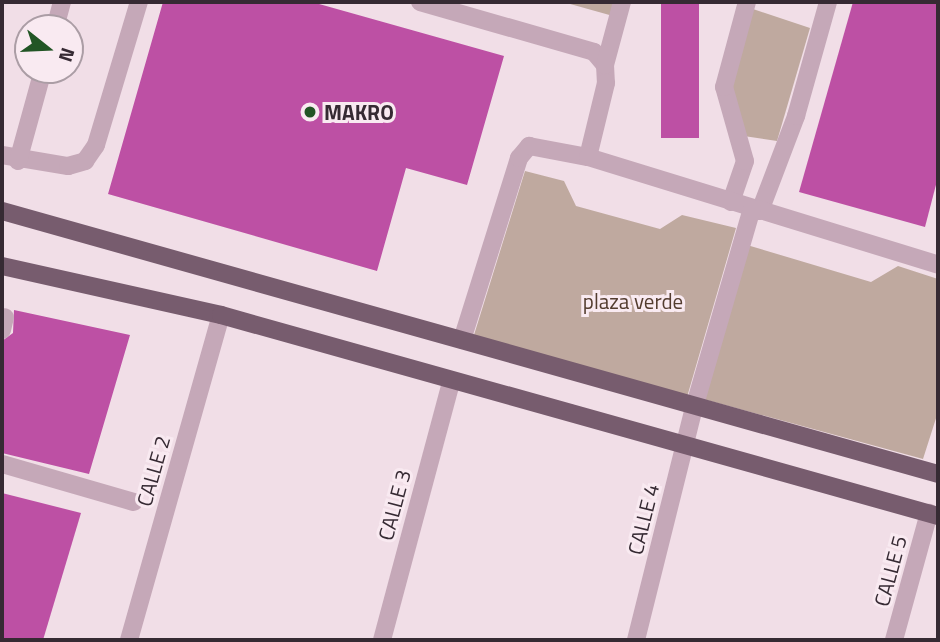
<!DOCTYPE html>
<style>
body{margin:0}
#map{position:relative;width:940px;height:642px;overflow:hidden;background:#f1dee7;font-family:"Titillium Web",sans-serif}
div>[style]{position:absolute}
.green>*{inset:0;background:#bfa99f}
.building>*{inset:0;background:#bd50a4;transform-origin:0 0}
.minor>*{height:18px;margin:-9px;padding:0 9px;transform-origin:9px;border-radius:9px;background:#c5a8b8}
.major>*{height:18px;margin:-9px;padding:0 9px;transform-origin:9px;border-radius:9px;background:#775c6e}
.dots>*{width:19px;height:19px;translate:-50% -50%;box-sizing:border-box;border:4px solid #f9eaf1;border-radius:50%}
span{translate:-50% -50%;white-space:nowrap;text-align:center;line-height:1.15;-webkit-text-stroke:6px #f9eaf1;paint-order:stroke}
.poi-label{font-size:21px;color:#362a33;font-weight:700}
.left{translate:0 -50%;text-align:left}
.park-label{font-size:21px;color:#533c2f}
.street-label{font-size:21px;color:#362a33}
.frame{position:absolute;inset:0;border:4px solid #362a33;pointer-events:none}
.north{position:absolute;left:14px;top:14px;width:70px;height:70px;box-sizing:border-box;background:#f9eaf1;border:2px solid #ab9da5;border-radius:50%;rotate:108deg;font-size:19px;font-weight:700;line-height:28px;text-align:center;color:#362a33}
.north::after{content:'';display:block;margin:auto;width:24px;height:32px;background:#225525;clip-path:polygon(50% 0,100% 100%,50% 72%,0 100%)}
</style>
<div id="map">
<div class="green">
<i style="clip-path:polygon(563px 2px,616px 2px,613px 16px)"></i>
<i style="clip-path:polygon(753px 9px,810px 28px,777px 141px,737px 135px,724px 87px)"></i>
<i style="clip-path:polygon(525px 171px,564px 181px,576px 206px,660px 229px,682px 215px,736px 228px,687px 397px,474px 335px)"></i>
<i style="clip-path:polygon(747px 245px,871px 282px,898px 266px,938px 279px,938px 412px,923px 459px,703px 399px)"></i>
</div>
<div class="building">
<i style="clip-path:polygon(163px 2px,312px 2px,504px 56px,467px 185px,406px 168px,377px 271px,108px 194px)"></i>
<i style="left:661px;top:2px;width:38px;height:136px"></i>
<i style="clip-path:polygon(853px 2px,938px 2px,938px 177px,925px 227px,799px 192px)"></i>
<i style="clip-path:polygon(14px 310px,130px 335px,89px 474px,2px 453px,2px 341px,13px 333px)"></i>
<i style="clip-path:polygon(2px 493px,81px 513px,43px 640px,2px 640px)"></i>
</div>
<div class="minor">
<i style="left:420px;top:2px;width:181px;rotate:16deg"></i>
<i style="left:594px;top:52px;width:17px;rotate:50deg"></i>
<i style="left:605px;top:65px;width:18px;rotate:87deg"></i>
<i style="left:606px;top:83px;width:76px;rotate:103.7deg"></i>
<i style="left:55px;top:28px;width:27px;rotate:-75deg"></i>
<i style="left:605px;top:65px;width:65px;rotate:-74.9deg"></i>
<i style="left:2px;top:155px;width:67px;rotate:9.5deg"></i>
<i style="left:68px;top:166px;width:18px;rotate:-16deg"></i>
<i style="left:85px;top:161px;width:19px;rotate:-55deg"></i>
<i style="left:96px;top:145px;width:149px;rotate:-73.3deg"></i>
<i style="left:18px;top:161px;width:94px;rotate:-74.6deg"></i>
<i style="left:731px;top:202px;width:43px;rotate:-71.1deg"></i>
<i style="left:745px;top:161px;width:77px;rotate:-105.8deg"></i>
<i style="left:724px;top:87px;width:88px;rotate:-74.9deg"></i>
<i style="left:760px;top:211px;width:102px;rotate:-69.2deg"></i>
<i style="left:796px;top:116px;width:118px;rotate:-74.3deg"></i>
<i style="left:2px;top:330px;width:13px;rotate:-77deg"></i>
<i style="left:462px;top:340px;width:191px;rotate:-72.6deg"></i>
<i style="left:519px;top:158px;width:16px;rotate:-50deg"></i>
<i style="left:529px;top:146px;width:60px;rotate:10.6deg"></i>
<i style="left:588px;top:157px;width:366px;rotate:17.1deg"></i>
<i style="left:2px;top:464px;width:137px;rotate:16.1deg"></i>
<i style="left:129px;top:640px;width:338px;rotate:-74.2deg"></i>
<i style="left:382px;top:640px;width:267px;rotate:-75deg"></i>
<i style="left:636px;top:640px;width:239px;rotate:-76deg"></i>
<i style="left:694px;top:408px;width:208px;rotate:-73.8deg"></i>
<i style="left:894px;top:640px;width:132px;rotate:-74.6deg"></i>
</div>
<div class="major">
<i style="left:2px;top:211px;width:972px;rotate:15.69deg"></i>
<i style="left:2px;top:266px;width:224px;rotate:12.6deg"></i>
<i style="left:221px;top:315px;width:745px;rotate:15.66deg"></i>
</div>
<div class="dots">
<i style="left:310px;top:112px;background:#225525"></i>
</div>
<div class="poi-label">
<span class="left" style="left:324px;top:112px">MAKRO</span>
</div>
<div class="park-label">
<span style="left:633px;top:301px">plaza verde</span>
</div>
<div class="street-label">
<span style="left:153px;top:471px;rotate:-74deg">CALLE 2</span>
<span style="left:394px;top:505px;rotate:-75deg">CALLE 3</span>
<span style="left:643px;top:519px;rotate:-76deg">CALLE 4</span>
<span style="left:890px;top:571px;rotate:-75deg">CALLE 5</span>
</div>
<div class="frame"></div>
<div class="north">N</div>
</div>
